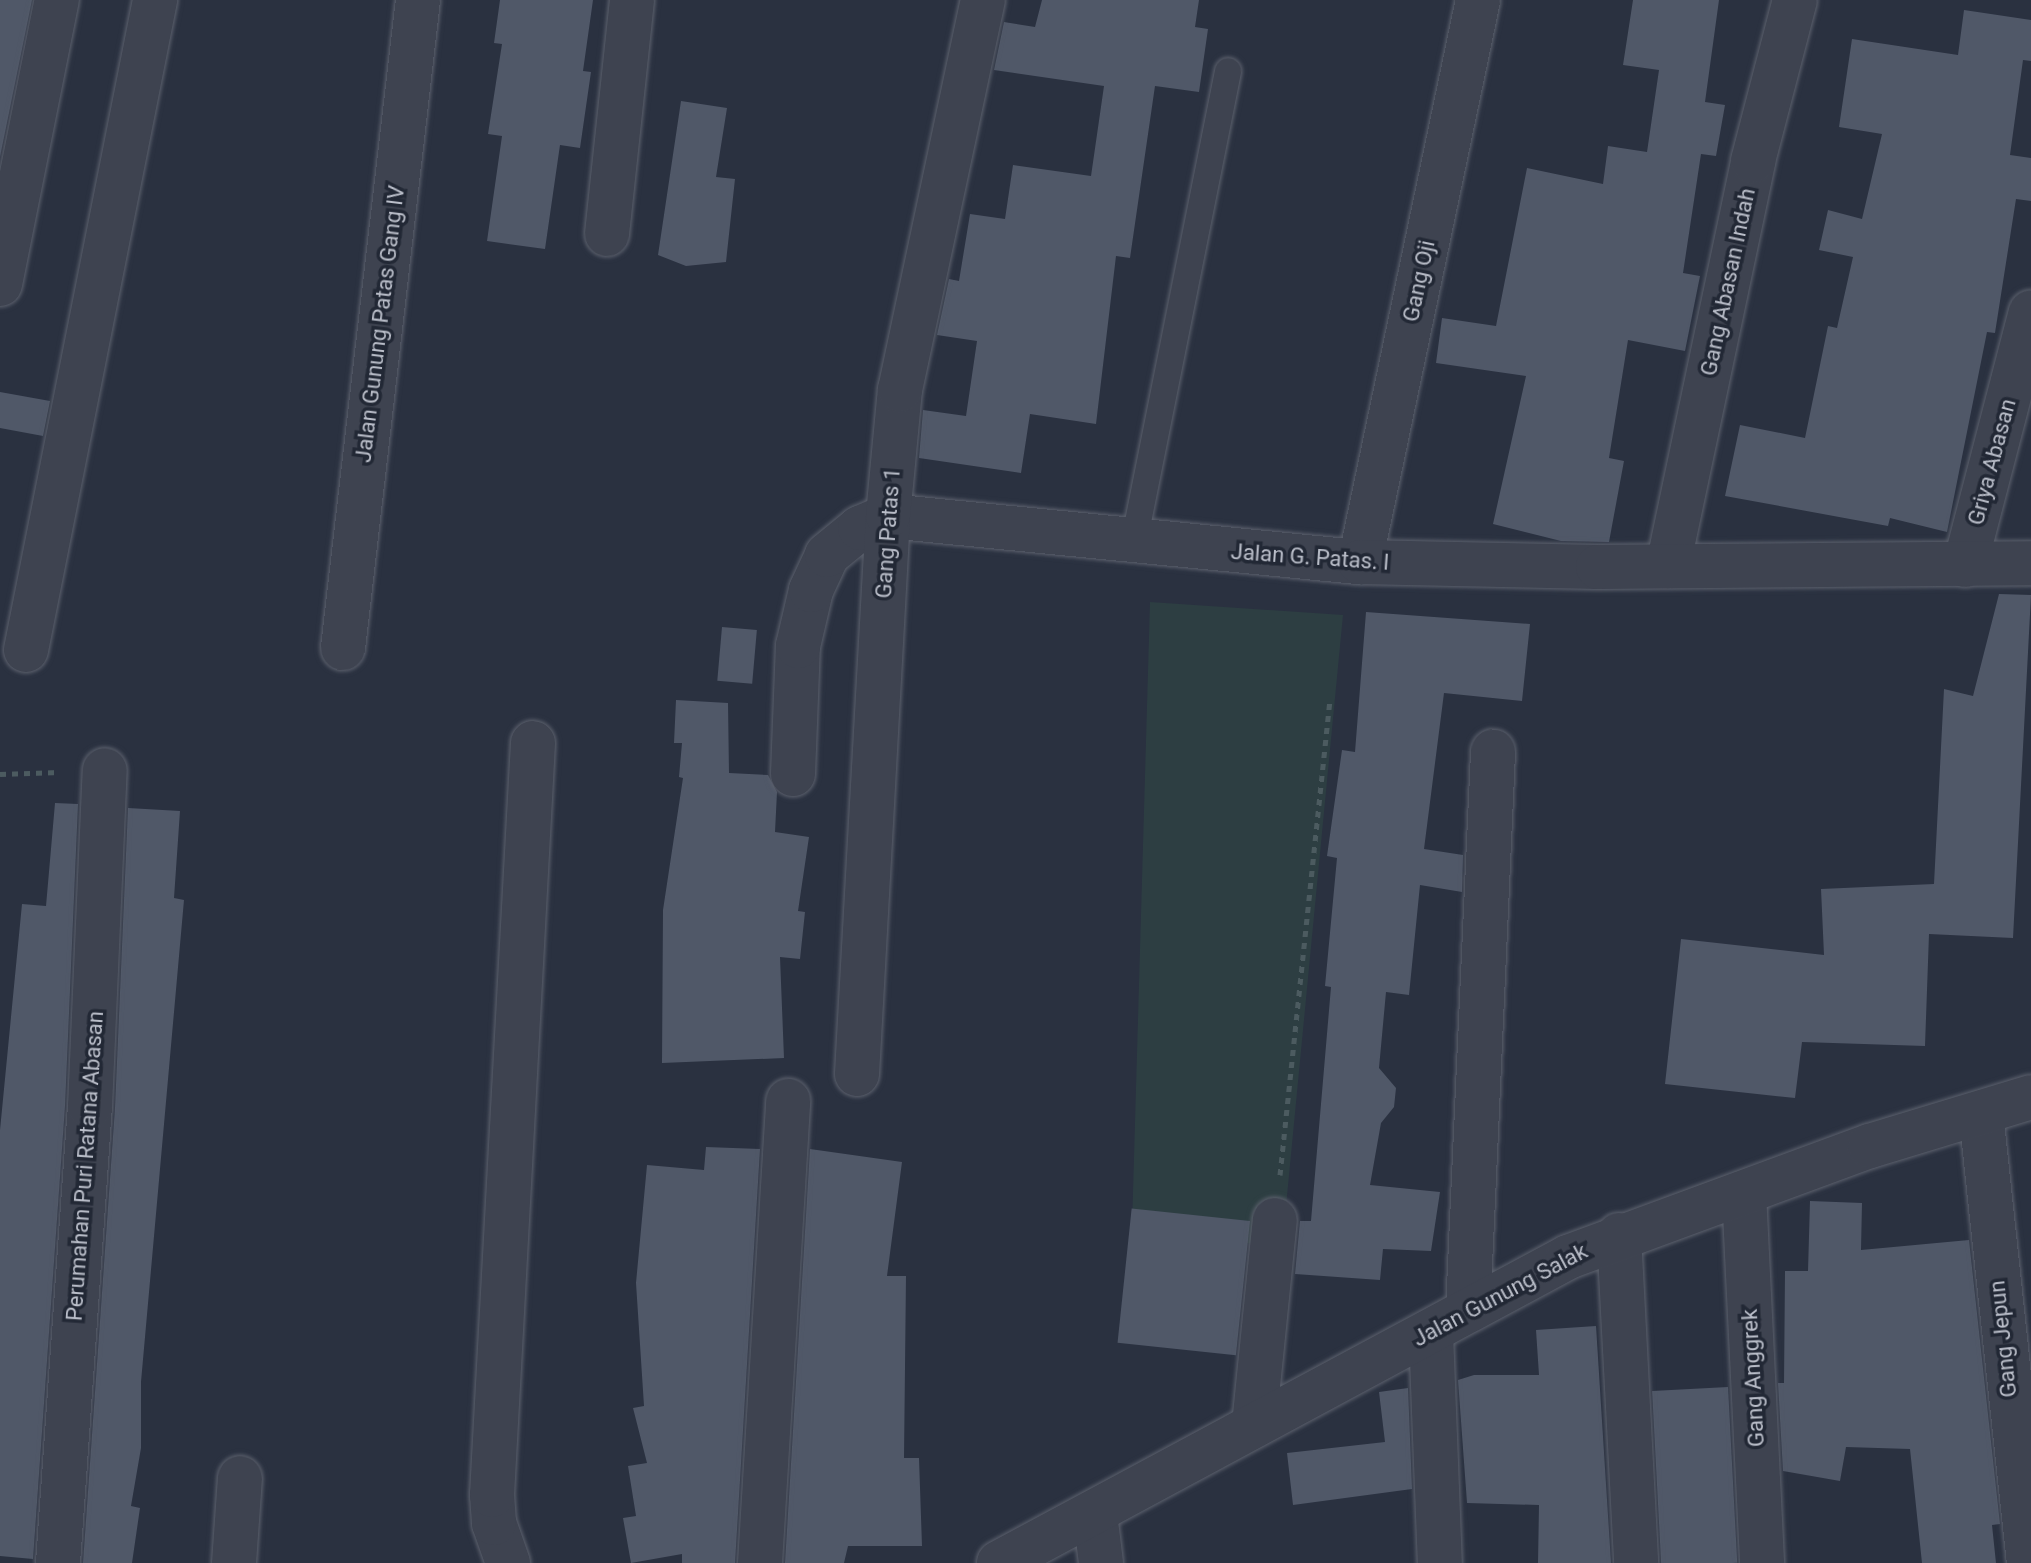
<!DOCTYPE html>
<style>
body{margin:0}
#map{position:relative;width:2031px;height:1563px;overflow:hidden;background:#2a3140;font-family:Roboto,sans-serif}
div>[style]{position:absolute}
.green>*{inset:0;background:#2d3e42}
.building>*{inset:0;background:#505868;transform-origin:0 0}
.path>*{height:5px;margin-top:-2.5px;transform-origin:0;background:repeating-linear-gradient(90deg,#4c5b60 0 6px,transparent 0 12px)}
.roads{filter:drop-shadow(0 0 2px #5c616d) drop-shadow(0 0 2px #5c616d)}
.service>*{height:26px;margin:-13px;padding:0 13px;transform-origin:13px;border-radius:13px;background:#3e4350}
.minor>*{height:44px;margin:-22px;padding:0 22px;transform-origin:22px;border-radius:22px;background:#3e4350}
.tertiary>*{height:44px;margin:-22px;padding:0 22px;transform-origin:22px;border-radius:22px;background:#3e4350}
span{translate:-50% -50%;white-space:nowrap;text-align:center;line-height:1.15;-webkit-text-stroke:7px #222835;paint-order:stroke}
.street-label{font-size:22px;color:#bbbfca}
</style>
<div id="map">
<div class="green">
<i style="clip-path:polygon(1150px 602px,1343px 615px,1282px 1248px,1132px 1227px)"></i>
</div>
<div class="building">
<i style="clip-path:polygon(0 0,32px 0,0 157px)"></i>
<i style="clip-path:polygon(500px 0,593px 0,583px 71px,591px 72px,580px 148px,560px 145px,545px 249px,487px 241px,502px 136px,488px 134px,502px 44px,494px 43px)"></i>
<i style="clip-path:polygon(1042px 0,1199px 0,1195px 27px,1208px 29px,1199px 92px,1155px 86px,1130px 258px,1116px 256px,1096px 424px,1030px 414px,1021px 473px,919px 458px,923px 410px,966px 416px,977px 341px,937px 335px,949px 279px,959px 281px,970px 214px,1005px 219px,1013px 165px,1091px 176px,1104px 86px,994px 70px,1004px 22px,1035px 27px)"></i>
<i style="clip-path:polygon(1633px 0,1719px 0,1705px 102px,1725px 105px,1716px 156px,1701px 154px,1683px 273px,1700px 276px,1685px 351px,1628px 340px,1609px 458px,1624px 461px,1609px 542px,1561px 541px,1493px 524px,1526px 376px,1436px 363px,1442px 318px,1496px 326px,1527px 168px,1603px 184px,1608px 146px,1647px 152px,1659px 70px,1623px 65px)"></i>
<i style="clip-path:polygon(1964px 10px,2031px 20px,2031px 61px,2023px 60px,2010px 155px,2031px 158px,2031px 201px,2016px 199px,1995px 333px,1987px 332px,1947px 532px,1890px 518px,1888px 526px,1725px 496px,1740px 425px,1805px 438px,1828px 326px,1837px 328px,1853px 257px,1819px 250px,1828px 210px,1862px 219px,1882px 134px,1839px 127px,1852px 39px,1958px 55px)"></i>
<i style="clip-path:polygon(681px 101px,727px 108px,716px 177px,735px 179px,726px 262px,686px 266px,658px 255px)"></i>
<i style="clip-path:polygon(0 392px,50px 401px,43px 436px,0 428px)"></i>
<i style="clip-path:polygon(1999px 594px,2031px 595px,2013px 938px,1929px 934px,1925px 1046px,1802px 1042px,1795px 1098px,1665px 1084px,1681px 939px,1824px 955px,1821px 889px,1934px 884px,1944px 689px,1973px 696px)"></i>
<i style="clip-path:polygon(1366px 612px,1530px 624px,1522px 701px,1444px 693px,1424px 849px,1463px 855px,1462px 892px,1420px 885px,1409px 995px,1386px 992px,1379px 1068px,1396px 1088px,1394px 1107px,1381px 1123px,1370px 1185px,1440px 1192px,1431px 1251px,1383px 1249px,1380px 1280px,1295px 1274px,1300px 1221px,1311px 1221px,1331px 987px,1325px 986px,1337px 858px,1327px 856px,1342px 750px,1355px 752px)"></i>
<i style="left:722px;top:627px;width:35px;height:54px;rotate:5deg"></i>
<i style="clip-path:polygon(676px 700px,728px 703px,729px 773px,768px 775px,777px 792px,775px 832px,809px 837px,798px 911px,805px 912px,800px 959px,780px 957px,784px 1058px,662px 1063px,663px 910px,683px 778px,679px 777px,682px 743px,674px 743px)"></i>
<i style="clip-path:polygon(55px 803px,78px 804px,65px 1106px,33px 1559px,0 1556px,0 1130px,22px 904px,46px 906px)"></i>
<i style="clip-path:polygon(128px 808px,180px 811px,174px 898px,184px 900px,141px 1382px,141px 1448px,131px 1506px,140px 1508px,132px 1563px,83px 1563px,115px 1108px)"></i>
<i style="clip-path:polygon(706px 1147px,760px 1149px,735px 1563px,682px 1563px,682px 1554px,631px 1563px,623px 1518px,636px 1516px,628px 1466px,647px 1463px,633px 1408px,644px 1406px,636px 1283px,647px 1165px,704px 1170px)"></i>
<i style="clip-path:polygon(810px 1149px,902px 1162px,887px 1276px,906px 1276px,904px 1458px,919px 1458px,922px 1546px,848px 1546px,844px 1563px,785px 1563px)"></i>
<i style="clip-path:polygon(1810px 1201px,1862px 1203px,1861px 1250px,1969px 1240px,2000px 1524px,1992px 1525px,1996px 1563px,1922px 1563px,1910px 1449px,1846px 1447px,1840px 1481px,1783px 1471px,1778px 1383px,1784px 1383px,1785px 1271px,1808px 1271px)"></i>
<i style="left:1250px;top:1221px;width:135px;height:119px;rotate:96deg"></i>
<i style="clip-path:polygon(1596px 1326px,1611px 1563px,1538px 1563px,1539px 1505px,1467px 1503px,1458px 1380px,1474px 1375px,1539px 1375px,1536px 1330px)"></i>
<i style="left:1728px;top:1387px;width:176px;height:76px;rotate:87deg"></i>
<i style="clip-path:polygon(1408px 1388px,1412px 1489px,1293px 1505px,1287px 1453px,1385px 1442px,1379px 1392px)"></i>
</div>
<div class="path">
<i style="left:0;top:774px;width:60px;rotate:-1.9deg"></i>
<i style="left:1280px;top:1175px;width:479px;rotate:-84deg"></i>
</div>
<div class="roads">
<div class="service">
<i style="left:1134px;top:542px;width:480px;rotate:-78.7deg"></i>
</div>
<div class="minor">
<i style="left:607px;top:234px;width:235px;rotate:-83.9deg"></i>
<i style="left:0;top:284px;width:290px;rotate:-78.7deg"></i>
<i style="left:1360px;top:562px;width:574px;rotate:-78.14deg"></i>
<i style="left:1965px;top:565px;width:261px;rotate:-75.4deg"></i>
<i style="left:1668px;top:566px;width:414px;rotate:-78.1deg"></i>
<i style="left:1753px;top:161px;width:166px;rotate:-75.4deg"></i>
<i style="left:343px;top:648px;width:652px;rotate:-83.4deg"></i>
<i style="left:26px;top:650px;width:663px;rotate:-78.77deg"></i>
<i style="left:793px;top:774px;width:128px;rotate:-87.8deg"></i>
<i style="left:798px;top:646px;width:57px;rotate:-76.9deg"></i>
<i style="left:811px;top:590px;width:38px;rotate:-65deg"></i>
<i style="left:827px;top:555px;width:43px;rotate:-39.3deg"></i>
<i style="left:860px;top:528px;width:30px;rotate:-23deg"></i>
<i style="left:888px;top:516px;width:474px;rotate:5.6deg"></i>
<i style="left:1360px;top:562px;width:238px;rotate:1.2deg"></i>
<i style="left:1598px;top:567px;width:433px;rotate:-0.5deg"></i>
<i style="left:857px;top:1074px;width:559px;rotate:-86.82deg"></i>
<i style="left:888px;top:516px;width:127px;rotate:-84.6deg"></i>
<i style="left:900px;top:390px;width:399px;rotate:-78deg"></i>
<i style="left:1981px;top:1114px;width:452px;rotate:83.9deg"></i>
<i style="left:1744px;top:1193px;width:370px;rotate:87.2deg"></i>
<i style="left:1619px;top:1235px;width:328px;rotate:87deg"></i>
<i style="left:1468px;top:1310px;width:559px;rotate:-87.43deg"></i>
<i style="left:1431px;top:1333px;width:230px;rotate:87.8deg"></i>
<i style="left:1254px;top:1425px;width:206px;rotate:-84.2deg"></i>
<i style="left:1095px;top:1514px;width:49px;rotate:83deg"></i>
<i style="left:58px;top:1563px;width:457px;rotate:-86deg"></i>
<i style="left:90px;top:1107px;width:337px;rotate:-87.5deg"></i>
<i style="left:234px;top:1563px;width:85px;rotate:-86deg"></i>
<i style="left:508px;top:1563px;width:42px;rotate:-109.3deg"></i>
<i style="left:494px;top:1523px;width:28px;rotate:-94deg"></i>
<i style="left:492px;top:1495px;width:753px;rotate:-86.88deg"></i>
<i style="left:760px;top:1563px;width:463px;rotate:-86.5deg"></i>
</div>
<div class="tertiary">
<i style="left:999px;top:1563px;width:646px;rotate:-28.27deg"></i>
<i style="left:1568px;top:1257px;width:322px;rotate:-20.2deg"></i>
<i style="left:1870px;top:1146px;width:168px;rotate:-16.9deg"></i>
</div>
</div>
<div class="street-label">
<span style="left:1419px;top:281px;rotate:-78deg">Gang Oji</span>
<span style="left:1728px;top:282px;rotate:-78deg">Gang Abasan Indah</span>
<span style="left:380px;top:324px;rotate:-83deg">Jalan Gunung Patas Gang IV</span>
<span style="left:1992px;top:462px;rotate:-75deg">Griya Abasan</span>
<span style="left:888px;top:533px;rotate:-86deg">Gang Patas 1</span>
<span style="left:1310px;top:557px;rotate:4deg">Jalan G. Patas. I</span>
<span style="left:85px;top:1166px;rotate:-86deg">Perumahan Puri Ratana Abasan</span>
<span style="left:1500px;top:1295px;rotate:-28deg">Jalan Gunung Salak</span>
<span style="left:2003px;top:1339px;rotate:-96deg">Gang Jepun</span>
<span style="left:1753px;top:1378px;rotate:-93deg">Gang Anggrek</span>
</div>
</div>
